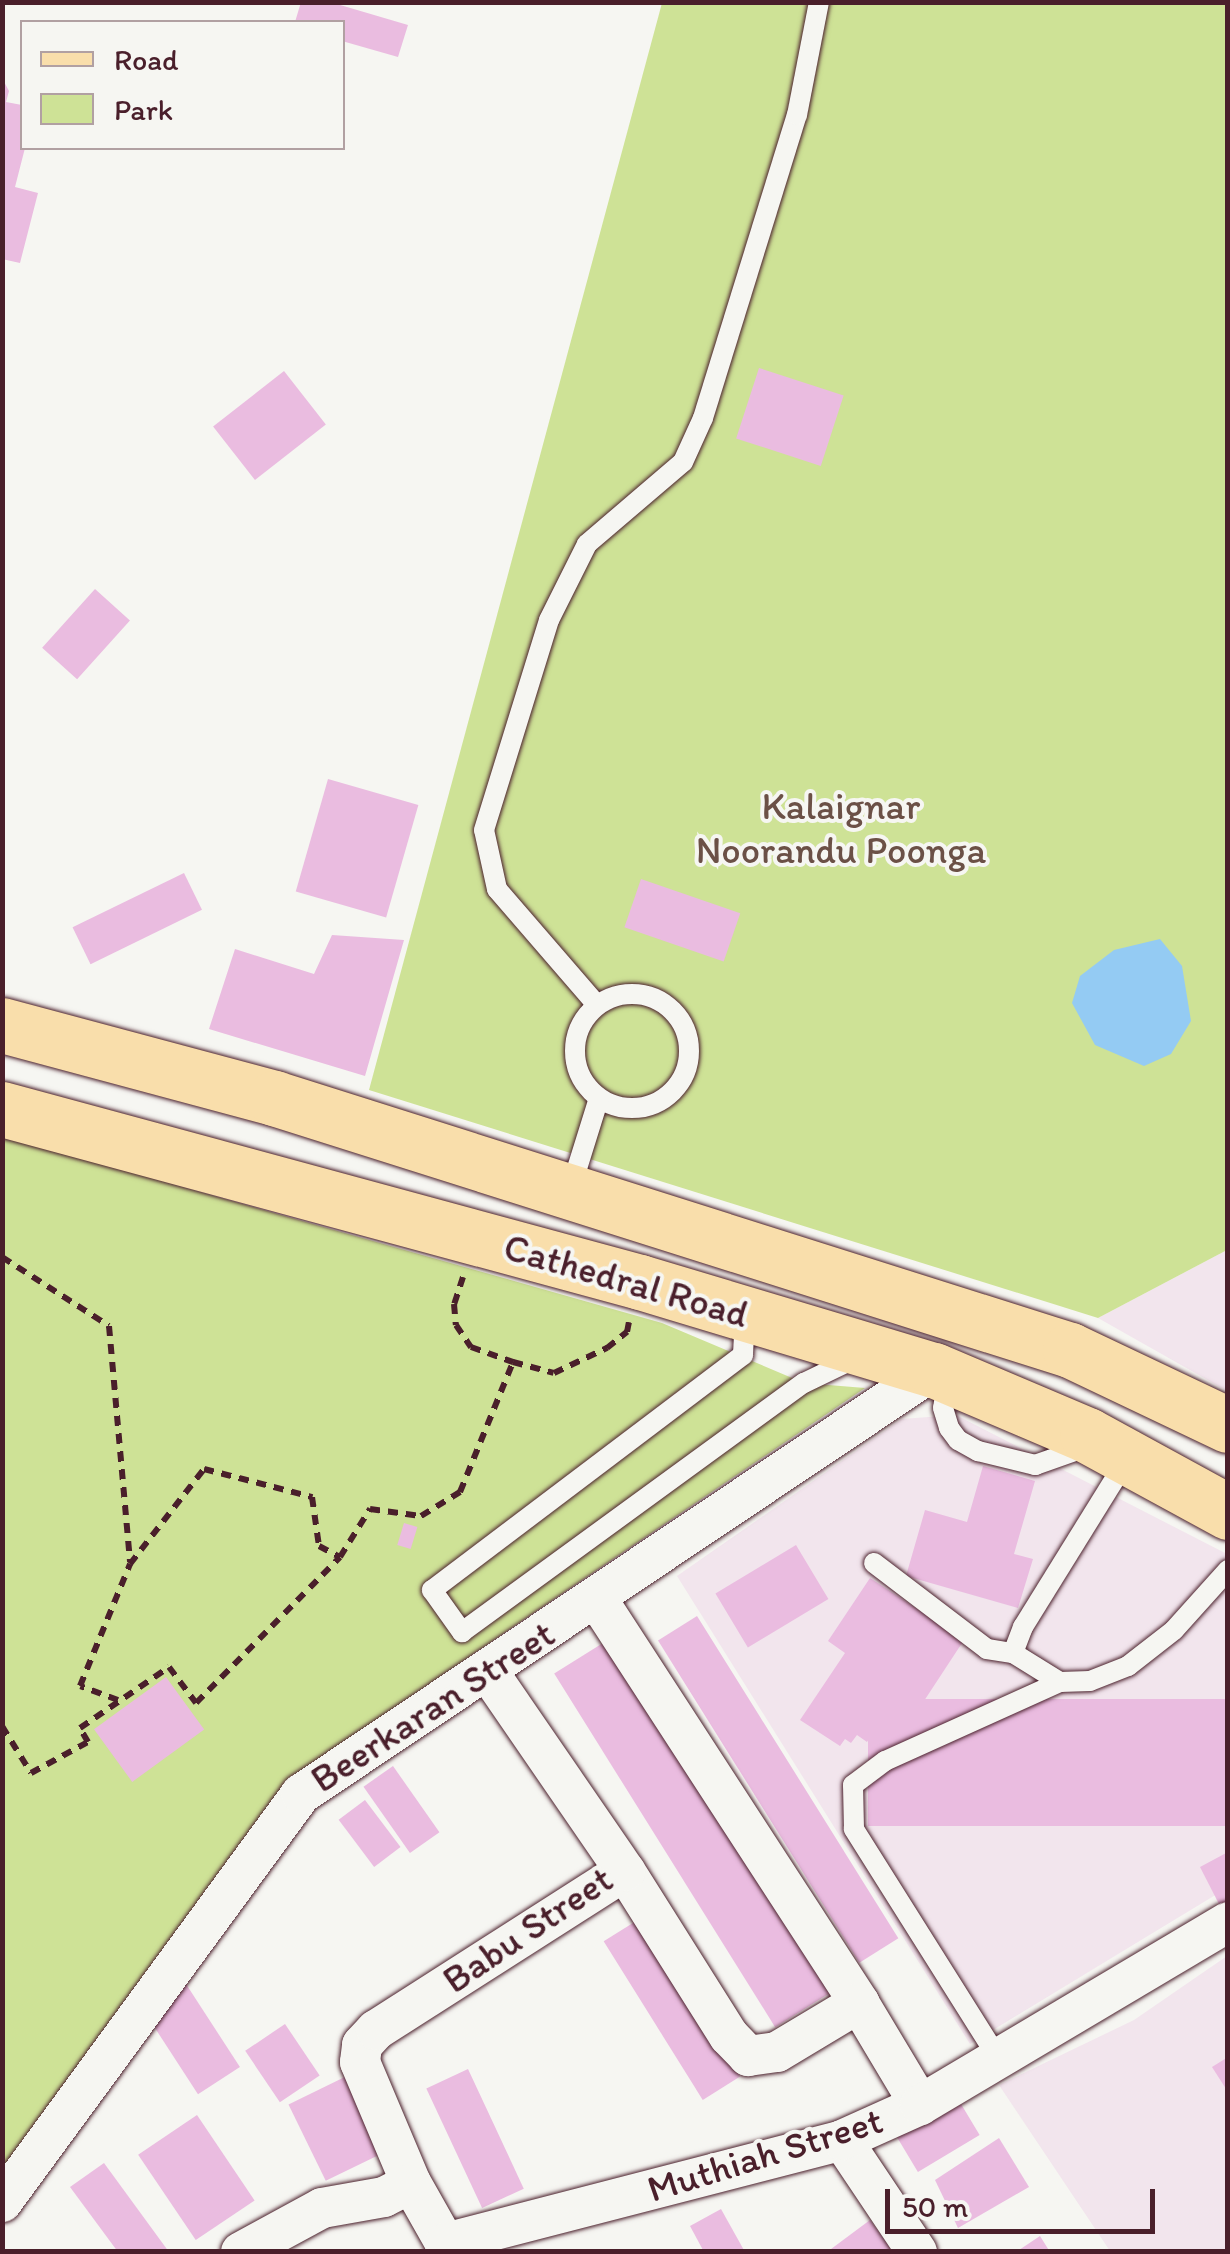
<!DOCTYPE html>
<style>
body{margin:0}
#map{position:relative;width:1230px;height:2254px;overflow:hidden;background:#f6f6f2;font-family:Itim,sans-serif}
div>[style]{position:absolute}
.built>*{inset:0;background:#f2e5ed}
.green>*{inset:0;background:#cee296}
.water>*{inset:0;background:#94cbf3}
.building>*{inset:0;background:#eabce0;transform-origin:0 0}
.path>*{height:6px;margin-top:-3px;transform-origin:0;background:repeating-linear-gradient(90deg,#4a1f2b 0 10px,transparent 0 18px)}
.roads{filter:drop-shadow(0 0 2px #4a1f2b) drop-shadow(0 0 2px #4a1f2b)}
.lane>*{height:20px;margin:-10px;padding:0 10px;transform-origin:10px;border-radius:10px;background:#f6f6f2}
.lane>.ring{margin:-10px;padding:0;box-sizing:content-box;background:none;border:20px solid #f6f6f2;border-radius:50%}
.street>*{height:40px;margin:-20px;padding:0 20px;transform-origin:20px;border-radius:20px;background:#f6f6f2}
.primary>*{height:55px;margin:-27.5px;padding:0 27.5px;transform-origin:27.5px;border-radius:27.5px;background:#f9deab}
span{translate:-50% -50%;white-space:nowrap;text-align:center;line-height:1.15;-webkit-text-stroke:8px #f6f6f2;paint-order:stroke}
.park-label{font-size:38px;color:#6b5046}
.street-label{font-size:38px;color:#4a1f2b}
.frame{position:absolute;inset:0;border:5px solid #4a1f2b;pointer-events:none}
.legend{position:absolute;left:20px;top:20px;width:325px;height:130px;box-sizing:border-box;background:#f6f6f2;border:2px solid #b1a0a2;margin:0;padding:12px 18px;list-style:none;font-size:30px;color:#4a1f2b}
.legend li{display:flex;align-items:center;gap:20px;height:50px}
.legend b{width:50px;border:2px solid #b1a0a2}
.scale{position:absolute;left:885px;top:2189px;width:270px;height:45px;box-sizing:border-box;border:5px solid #4a1f2b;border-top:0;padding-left:12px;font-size:30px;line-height:35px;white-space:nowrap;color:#4a1f2b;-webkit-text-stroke:8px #f6f6f2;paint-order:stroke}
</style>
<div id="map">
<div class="built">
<i style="clip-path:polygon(1227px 1250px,1227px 1391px,1098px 1318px)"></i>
<i style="clip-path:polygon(956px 1415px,1227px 1554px,1227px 1888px,970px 2044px,677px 1576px,902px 1419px)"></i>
<i style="clip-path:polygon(1227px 1956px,1227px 2251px,1110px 2251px,999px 2085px,1134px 2020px)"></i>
</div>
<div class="green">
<i style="clip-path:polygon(662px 3px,1227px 3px,1227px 1250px,1098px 1318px,369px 1090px)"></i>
<i style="clip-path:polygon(3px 1136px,662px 1323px,804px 1383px,865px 1388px,289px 1779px,3px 2167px)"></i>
</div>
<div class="water">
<i style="clip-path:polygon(1160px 939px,1182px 966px,1191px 1021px,1171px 1054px,1144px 1066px,1095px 1045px,1072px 1003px,1080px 976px,1114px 950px)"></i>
</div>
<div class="building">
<i style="clip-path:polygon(301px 2px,330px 2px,408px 25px,398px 57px,342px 41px,342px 22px,295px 22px)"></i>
<i style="clip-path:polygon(2px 78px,9px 91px,6px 102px,22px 105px,25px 148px,15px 187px,38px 193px,20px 263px,2px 259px)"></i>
<i style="left:759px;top:368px;width:89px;height:74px;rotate:18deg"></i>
<i style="left:284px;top:371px;width:68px;height:90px;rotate:52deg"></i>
<i style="left:95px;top:589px;width:47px;height:79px;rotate:42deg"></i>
<i style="left:328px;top:779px;width:94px;height:117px;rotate:16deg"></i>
<i style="left:184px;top:873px;width:41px;height:124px;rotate:64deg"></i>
<i style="left:641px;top:879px;width:105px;height:51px;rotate:19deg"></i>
<i style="clip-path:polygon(332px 935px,404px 940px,365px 1076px,209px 1029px,235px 949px,314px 974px)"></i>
<i style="clip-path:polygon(983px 1466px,1035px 1481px,1014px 1554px,1033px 1559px,1018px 1608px,906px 1576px,925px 1510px,967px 1522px)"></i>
<i style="left:404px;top:1523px;width:14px;height:23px;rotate:17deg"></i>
<i style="left:796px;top:1545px;width:63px;height:94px;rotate:59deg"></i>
<i style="clip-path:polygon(870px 1578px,964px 1640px,901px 1736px,889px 1728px,883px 1737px,874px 1731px,867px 1742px,857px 1735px,851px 1743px,845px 1739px,840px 1746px,800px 1720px,845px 1653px,828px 1641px)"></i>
<i style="left:697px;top:1616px;width:380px;height:46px;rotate:58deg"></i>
<i style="left:611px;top:1638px;width:417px;height:67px;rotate:58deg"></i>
<i style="left:166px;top:1677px;width:65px;height:89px;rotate:54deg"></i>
<i style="left:1228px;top:1699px;width:127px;height:360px;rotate:90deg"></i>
<i style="left:393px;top:1766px;width:81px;height:36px;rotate:55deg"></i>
<i style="left:365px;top:1800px;width:59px;height:33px;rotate:53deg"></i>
<i style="clip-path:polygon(1228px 1852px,1228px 1904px,1221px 1908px,1200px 1867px)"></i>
<i style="left:641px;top:1918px;width:187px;height:44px;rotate:58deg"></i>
<i style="left:186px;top:1984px;width:99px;height:50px;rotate:57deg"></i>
<i style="left:285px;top:2024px;width:62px;height:48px;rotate:56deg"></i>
<i style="clip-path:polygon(1228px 2057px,1228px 2092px,1212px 2067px)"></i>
<i style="left:468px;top:2069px;width:132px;height:46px;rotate:65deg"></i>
<i style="left:355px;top:2072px;width:85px;height:74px;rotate:64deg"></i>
<i style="left:958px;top:2099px;width:42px;height:72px;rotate:59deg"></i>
<i style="left:197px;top:2115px;width:103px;height:71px;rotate:56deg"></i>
<i style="clip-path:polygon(999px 2138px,1029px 2187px,958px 2228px,935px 2180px)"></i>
<i style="clip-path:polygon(104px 2163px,169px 2252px,118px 2252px,70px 2187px)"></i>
<i style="clip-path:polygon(721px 2209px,745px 2252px,704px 2252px,690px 2226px)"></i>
<i style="clip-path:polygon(870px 2220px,893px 2252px,827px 2252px)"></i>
<i style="clip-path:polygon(1040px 2236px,1050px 2252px,1016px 2252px)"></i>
</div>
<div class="path">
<i style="left:2px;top:1257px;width:127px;rotate:32.8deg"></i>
<i style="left:109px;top:1326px;width:237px;rotate:84.9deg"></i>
<i style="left:463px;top:1277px;width:28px;rotate:108deg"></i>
<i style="left:454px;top:1304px;width:21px;rotate:85deg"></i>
<i style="left:456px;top:1325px;width:27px;rotate:56deg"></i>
<i style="left:471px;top:1347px;width:45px;rotate:19.7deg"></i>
<i style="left:513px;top:1362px;width:42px;rotate:15deg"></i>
<i style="left:554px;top:1373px;width:59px;rotate:-25.3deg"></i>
<i style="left:607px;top:1348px;width:26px;rotate:-39deg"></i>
<i style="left:627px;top:1332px;width:10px;rotate:-79deg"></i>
<i style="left:118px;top:1700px;width:40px;rotate:-159.8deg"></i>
<i style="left:80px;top:1686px;width:132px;rotate:-67.7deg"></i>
<i style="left:130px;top:1564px;width:120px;rotate:-52.1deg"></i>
<i style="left:204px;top:1469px;width:112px;rotate:14.5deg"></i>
<i style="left:312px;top:1497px;width:49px;rotate:81.9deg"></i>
<i style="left:319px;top:1546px;width:24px;rotate:28deg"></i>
<i style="left:2px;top:1726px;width:55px;rotate:58.3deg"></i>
<i style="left:31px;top:1773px;width:65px;rotate:-28.5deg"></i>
<i style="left:88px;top:1742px;width:16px;rotate:-120deg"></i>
<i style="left:80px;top:1728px;width:108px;rotate:-34.4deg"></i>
<i style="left:169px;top:1667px;width:45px;rotate:53.1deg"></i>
<i style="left:196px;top:1703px;width:205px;rotate:-45.4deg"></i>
<i style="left:340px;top:1557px;width:57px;rotate:-58deg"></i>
<i style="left:370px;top:1509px;width:51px;rotate:7.8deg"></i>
<i style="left:421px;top:1516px;width:46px;rotate:-31.6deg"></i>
<i style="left:460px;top:1492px;width:140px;rotate:-67.8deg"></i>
</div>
<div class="roads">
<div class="lane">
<i class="ring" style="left:575px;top:994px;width:94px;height:94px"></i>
<i style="left:597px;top:1005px;width:153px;rotate:-130.8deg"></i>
<i style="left:497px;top:889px;width:60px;rotate:-102.4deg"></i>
<i style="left:484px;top:830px;width:220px;rotate:-72.8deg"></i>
<i style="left:549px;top:620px;width:85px;rotate:-63.4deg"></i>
<i style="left:587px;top:544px;width:126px;rotate:-40.5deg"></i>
<i style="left:683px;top:462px;width:48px;rotate:-65.6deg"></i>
<i style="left:703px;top:418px;width:317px;rotate:-72.8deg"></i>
<i style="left:797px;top:115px;width:115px;rotate:-79deg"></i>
<i style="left:570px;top:1191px;width:97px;rotate:-72.7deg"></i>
<i style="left:745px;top:1316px;width:39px;rotate:93deg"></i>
<i style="left:743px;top:1355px;width:390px;rotate:142.9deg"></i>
<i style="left:432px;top:1590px;width:52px;rotate:54.5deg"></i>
<i style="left:462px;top:1632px;width:423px;rotate:-36.1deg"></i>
<i style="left:804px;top:1383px;width:58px;rotate:-25.7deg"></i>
<i style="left:948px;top:1377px;width:31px;rotate:99deg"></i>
<i style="left:943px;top:1408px;width:21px;rotate:73deg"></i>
<i style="left:949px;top:1428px;width:15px;rotate:53deg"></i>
<i style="left:958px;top:1440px;width:23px;rotate:29deg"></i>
<i style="left:978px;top:1451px;width:59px;rotate:13.8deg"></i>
<i style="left:1035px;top:1465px;width:57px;rotate:-19.4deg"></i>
<i style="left:874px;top:1563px;width:142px;rotate:37.3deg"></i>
<i style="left:987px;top:1649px;width:26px;rotate:9deg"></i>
<i style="left:1013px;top:1653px;width:55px;rotate:31.7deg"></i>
<i style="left:1013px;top:1653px;width:28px;rotate:-69deg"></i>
<i style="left:1023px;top:1627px;width:195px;rotate:-58.2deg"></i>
<i style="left:998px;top:2058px;width:271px;rotate:-122.2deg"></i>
<i style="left:854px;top:1829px;width:44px;rotate:-91.3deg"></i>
<i style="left:853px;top:1785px;width:40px;rotate:-37deg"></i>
<i style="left:885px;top:1761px;width:192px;rotate:-24.3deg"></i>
<i style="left:1060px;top:1682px;width:30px;rotate:-2deg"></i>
<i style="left:1090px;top:1681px;width:41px;rotate:-21.5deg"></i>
<i style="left:1128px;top:1666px;width:58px;rotate:-38deg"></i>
<i style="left:1174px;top:1630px;width:81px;rotate:-48deg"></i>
</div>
<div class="street">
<i style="left:597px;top:1599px;width:482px;rotate:57deg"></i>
<i style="left:859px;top:2003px;width:119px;rotate:59.1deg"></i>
<i style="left:625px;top:1871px;width:195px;rotate:57.8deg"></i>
<i style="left:729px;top:2036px;width:28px;rotate:46deg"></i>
<i style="left:748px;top:2056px;width:29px;rotate:-8deg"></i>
<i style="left:777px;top:2052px;width:96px;rotate:-30.9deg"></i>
<i style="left:842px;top:2140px;width:135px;rotate:56.2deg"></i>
<i style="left:2px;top:2202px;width:506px;rotate:-53.76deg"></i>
<i style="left:301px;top:1794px;width:762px;rotate:-33.82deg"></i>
<i style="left:445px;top:2243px;width:69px;rotate:-119.5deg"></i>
<i style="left:411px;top:2183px;width:131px;rotate:-112.9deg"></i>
<i style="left:360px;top:2062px;width:17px;rotate:-83deg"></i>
<i style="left:362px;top:2045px;width:21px;rotate:-47deg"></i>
<i style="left:376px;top:2030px;width:295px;rotate:-32.6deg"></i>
<i style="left:625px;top:1871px;width:244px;rotate:-124.5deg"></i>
<i style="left:241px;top:2252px;width:92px;rotate:-28.5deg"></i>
<i style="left:322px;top:2208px;width:63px;rotate:-10.1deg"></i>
<i style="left:384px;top:2197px;width:30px;rotate:-27deg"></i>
<i style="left:446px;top:2252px;width:9px;rotate:-96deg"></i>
<i style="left:445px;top:2243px;width:410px;rotate:-14.5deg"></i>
<i style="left:842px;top:2140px;width:85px;rotate:-24.2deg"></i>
<i style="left:920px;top:2105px;width:358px;rotate:-30.7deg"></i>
</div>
<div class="primary">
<i style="left:2px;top:1025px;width:282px;rotate:15deg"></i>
<i style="left:274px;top:1098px;width:835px;rotate:17.57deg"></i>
<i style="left:1070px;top:1350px;width:175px;rotate:25.4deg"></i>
<i style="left:2px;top:1109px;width:661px;rotate:15.17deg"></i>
<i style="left:640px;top:1282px;width:307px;rotate:16.7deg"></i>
<i style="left:934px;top:1370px;width:166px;rotate:23deg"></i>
<i style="left:1087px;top:1435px;width:161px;rotate:28.6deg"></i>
</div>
</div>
<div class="park-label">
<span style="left:841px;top:829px">Kalaignar<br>Noorandu Poonga</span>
</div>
<div class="street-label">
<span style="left:626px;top:1281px;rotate:16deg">Cathedral Road</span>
<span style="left:433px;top:1707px;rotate:-33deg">Beerkaran Street</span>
<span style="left:528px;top:1930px;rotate:-34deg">Babu Street</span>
<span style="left:765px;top:2155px;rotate:-17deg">Muthiah Street</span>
</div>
<div class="frame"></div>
<ul class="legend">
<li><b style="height:12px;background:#f9deab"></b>Road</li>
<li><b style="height:28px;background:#cee296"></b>Park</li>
</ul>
<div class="scale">50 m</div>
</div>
